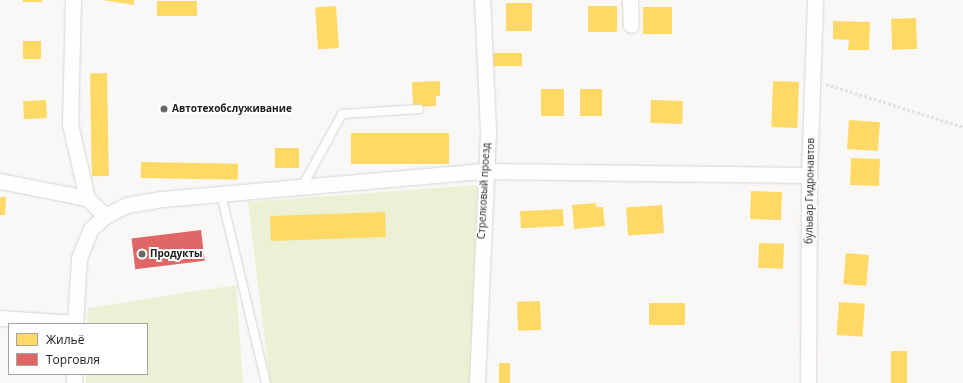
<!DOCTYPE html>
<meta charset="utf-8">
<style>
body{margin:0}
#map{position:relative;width:963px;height:383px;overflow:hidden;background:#faf8f6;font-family:"Open Sans",sans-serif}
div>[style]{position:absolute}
.green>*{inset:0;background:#ecf1d5}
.homes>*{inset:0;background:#ffd966;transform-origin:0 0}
.shops>*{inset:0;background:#e06666;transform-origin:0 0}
.path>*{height:2.5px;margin-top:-1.25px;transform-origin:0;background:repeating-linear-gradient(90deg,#e3e3e2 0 3px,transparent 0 5px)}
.roads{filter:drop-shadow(0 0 1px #d6d4d3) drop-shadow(0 0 1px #d6d4d3)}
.lane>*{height:8px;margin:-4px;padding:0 4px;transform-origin:4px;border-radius:4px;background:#fefefe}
.street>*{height:15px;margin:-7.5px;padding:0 7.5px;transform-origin:7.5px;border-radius:7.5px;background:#fefefe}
.dots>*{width:11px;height:11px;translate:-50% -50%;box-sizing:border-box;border:2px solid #fff;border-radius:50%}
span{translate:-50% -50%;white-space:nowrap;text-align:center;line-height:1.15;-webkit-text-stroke:4px #fff;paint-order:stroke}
.poi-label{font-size:10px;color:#1c1b1a;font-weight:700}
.left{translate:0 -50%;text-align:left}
.street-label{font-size:10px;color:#1c1b1a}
.legend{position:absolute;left:8px;top:323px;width:140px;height:52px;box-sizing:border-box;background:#fff;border:1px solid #a4a4a3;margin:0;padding:5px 7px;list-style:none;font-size:12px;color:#1c1b1a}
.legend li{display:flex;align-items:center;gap:8px;height:20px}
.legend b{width:20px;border:1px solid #a4a4a3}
</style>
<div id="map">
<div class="green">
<i style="clip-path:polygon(477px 185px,470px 383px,270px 383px,248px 202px)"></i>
<i style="clip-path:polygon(236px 285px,243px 383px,86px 383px,86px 374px,147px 374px,147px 324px,87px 324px,88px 308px)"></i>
</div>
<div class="homes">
<i style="left:23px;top:0;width:19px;height:2px"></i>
<i style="clip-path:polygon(102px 0,134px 0,134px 5px)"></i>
<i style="left:157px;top:1px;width:40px;height:15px"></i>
<i style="left:506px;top:3px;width:26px;height:28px"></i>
<i style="left:336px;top:6px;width:42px;height:21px;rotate:86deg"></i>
<i style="left:588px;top:6px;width:29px;height:26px"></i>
<i style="left:643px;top:7px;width:29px;height:27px"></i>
<i style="left:916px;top:18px;width:31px;height:25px;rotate:88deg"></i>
<i style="clip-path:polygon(833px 21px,870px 22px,869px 50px,848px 50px,849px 40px,833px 39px)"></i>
<i style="left:23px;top:41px;width:18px;height:18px"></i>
<i style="left:492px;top:53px;width:30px;height:13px"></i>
<i style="left:107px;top:73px;width:103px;height:17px;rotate:89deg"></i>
<i style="clip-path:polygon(440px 81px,440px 96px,436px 96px,436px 106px,413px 107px,412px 82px)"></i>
<i style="left:773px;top:81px;width:26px;height:46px;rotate:2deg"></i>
<i style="left:541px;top:89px;width:23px;height:27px"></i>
<i style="left:580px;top:89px;width:22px;height:27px"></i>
<i style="left:46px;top:100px;width:18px;height:23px;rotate:87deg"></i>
<i style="left:651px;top:100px;width:32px;height:23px;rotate:2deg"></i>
<i style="left:849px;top:120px;width:31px;height:29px;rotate:4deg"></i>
<i style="left:449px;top:133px;width:31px;height:98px;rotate:90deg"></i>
<i style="left:275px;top:148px;width:24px;height:20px"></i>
<i style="left:851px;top:158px;width:29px;height:27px;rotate:2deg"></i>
<i style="left:141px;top:162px;width:97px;height:16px;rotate:1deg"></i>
<i style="left:751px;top:191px;width:31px;height:28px;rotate:2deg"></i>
<i style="clip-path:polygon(0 197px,6px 197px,5px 215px,0 215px)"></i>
<i style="clip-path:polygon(596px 203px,596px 207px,603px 207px,605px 226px,574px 229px,572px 205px)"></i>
<i style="left:662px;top:205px;width:28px;height:36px;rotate:86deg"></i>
<i style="left:563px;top:209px;width:17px;height:43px;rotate:87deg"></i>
<i style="left:385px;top:212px;width:25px;height:115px;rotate:88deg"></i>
<i style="left:759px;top:243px;width:25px;height:25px;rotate:2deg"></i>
<i style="left:846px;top:253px;width:23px;height:31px;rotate:5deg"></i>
<i style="left:540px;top:301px;width:29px;height:23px;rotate:88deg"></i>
<i style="left:839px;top:302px;width:26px;height:33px;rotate:4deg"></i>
<i style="left:685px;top:303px;width:22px;height:36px;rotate:90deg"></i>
<i style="left:891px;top:351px;width:16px;height:32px"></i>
<i style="left:499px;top:363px;width:11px;height:20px"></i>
</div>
<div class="shops">
<i style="left:201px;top:230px;width:31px;height:70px;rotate:83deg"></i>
</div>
<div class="path">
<i style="left:826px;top:84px;width:144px;rotate:17.4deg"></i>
</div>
<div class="roads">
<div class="lane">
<i style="left:302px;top:187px;width:83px;rotate:-61.3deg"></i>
<i style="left:342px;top:114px;width:77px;rotate:-3.7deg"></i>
<i style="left:221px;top:194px;width:194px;rotate:76.6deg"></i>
</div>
<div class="street">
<i style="left:73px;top:0;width:124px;rotate:91.4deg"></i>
<i style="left:70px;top:124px;width:76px;rotate:77.1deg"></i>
<i style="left:630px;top:0;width:25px;rotate:88deg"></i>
<i style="left:0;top:181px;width:89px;rotate:11.1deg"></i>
<i style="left:87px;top:198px;width:25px;rotate:45deg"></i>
<i style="left:0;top:318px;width:75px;rotate:3.8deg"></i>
<i style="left:75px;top:324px;width:66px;rotate:-86.5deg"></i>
<i style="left:79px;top:258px;width:31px;rotate:-68deg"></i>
<i style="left:91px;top:229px;width:19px;rotate:-43deg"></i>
<i style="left:105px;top:216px;width:25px;rotate:-27deg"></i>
<i style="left:127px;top:205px;width:36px;rotate:-10deg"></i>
<i style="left:162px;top:199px;width:323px;rotate:-5deg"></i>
<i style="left:484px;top:171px;width:325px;rotate:0.7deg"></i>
<i style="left:74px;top:383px;width:9px;rotate:-90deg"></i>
<i style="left:477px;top:383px;width:253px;rotate:-87.5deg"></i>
<i style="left:488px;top:130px;width:130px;rotate:-92.6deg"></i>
<i style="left:808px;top:383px;width:208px;rotate:-89.7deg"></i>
<i style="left:809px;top:175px;width:175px;rotate:-88deg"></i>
</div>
</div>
<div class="dots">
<i style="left:164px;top:109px;background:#6a6867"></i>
<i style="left:142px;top:254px;background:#6a6867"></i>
</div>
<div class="poi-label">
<span class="left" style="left:172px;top:109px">Автотехобслуживание</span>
<span class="left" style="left:150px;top:254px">Продукты</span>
</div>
<div class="street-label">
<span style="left:484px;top:191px;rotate:-87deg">Стрелковый проезд</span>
<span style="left:810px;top:191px;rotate:-89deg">бульвар Гидронавтов</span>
</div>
<ul class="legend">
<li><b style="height:11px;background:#ffd966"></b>Жильё</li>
<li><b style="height:11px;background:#e06666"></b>Торговля</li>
</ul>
</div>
